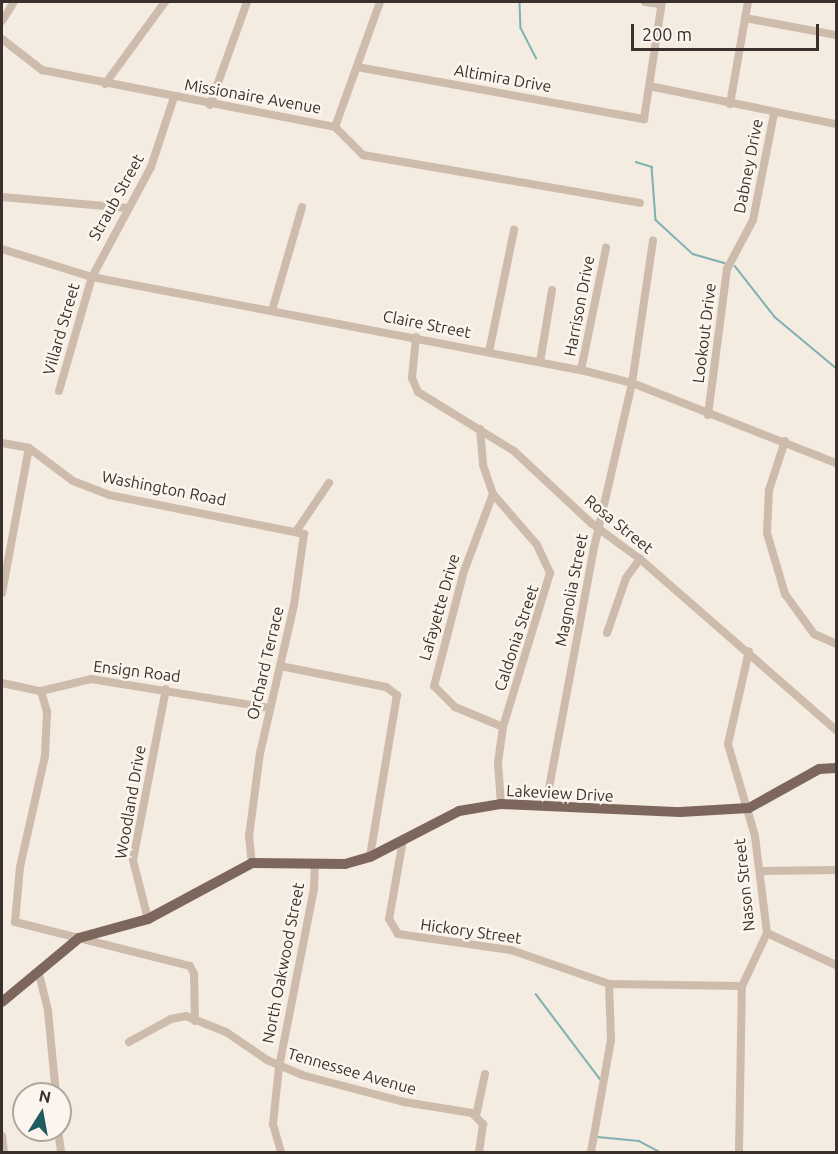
<!DOCTYPE html>
<style>
body{margin:0}
#map{position:relative;width:838px;height:1154px;overflow:hidden;background:#f4ebe1;font-family:Ubuntu,sans-serif}
div>[style]{position:absolute}
.stream>*{height:1.5px;margin:-0.75px;padding:0 0.75px;transform-origin:0.75px;border-radius:0.75px;background:#7fb0b2}
.minor>*{height:8px;margin:-4px;padding:0 4px;transform-origin:4px;border-radius:4px;background:#cdbbac}
.major>*{height:10px;margin:-5px;padding:0 5px;transform-origin:5px;border-radius:5px;background:#7d675c}
span{translate:-50% -50%;white-space:nowrap;text-align:center;line-height:1.15;-webkit-text-stroke:5px #fbf5ee;paint-order:stroke}
.street-label{font-size:16px;color:#3b302b}
.frame{position:absolute;inset:0;border:3px solid #3b302b;pointer-events:none}
.north{position:absolute;left:12px;top:1082px;width:60px;height:60px;box-sizing:border-box;background:#fbf5ee;border:2px solid #aea6a0;border-radius:50%;rotate:11deg;font-size:16px;font-weight:700;line-height:24px;text-align:center;color:#3b302b}
.north::after{content:'';display:block;margin:auto;width:21px;height:27px;background:#1f5a5e;clip-path:polygon(50% 0,100% 100%,50% 72%,0 100%)}
.scale{position:absolute;left:631px;top:24px;width:188px;height:27px;box-sizing:border-box;border:3px solid #3b302b;border-top:0;padding-left:8px;font-size:18px;line-height:21px;white-space:nowrap;color:#3b302b;-webkit-text-stroke:4px #fbf5ee;paint-order:stroke}
</style>
<div id="map">
<div class="stream">
<i style="left:520px;top:2px;width:26px;rotate:88deg"></i>
<i style="left:521px;top:28px;width:34px;rotate:63deg"></i>
<i style="left:636px;top:162px;width:17px;rotate:17deg"></i>
<i style="left:652px;top:167px;width:53px;rotate:85.7deg"></i>
<i style="left:656px;top:220px;width:50px;rotate:42.6deg"></i>
<i style="left:693px;top:254px;width:33px;rotate:16deg"></i>
<i style="left:735px;top:266px;width:65px;rotate:51.9deg"></i>
<i style="left:775px;top:317px;width:80px;rotate:39.9deg"></i>
<i style="left:536px;top:994px;width:106px;rotate:53deg"></i>
<i style="left:598px;top:1137px;width:41px;rotate:5.6deg"></i>
<i style="left:639px;top:1141px;width:24px;rotate:28deg"></i>
</div>
<div class="minor">
<i style="left:645px;top:2px;width:16px;rotate:7deg"></i>
<i style="left:745px;top:18px;width:93px;rotate:10.6deg"></i>
<i style="left:2px;top:21px;width:22px;rotate:-58deg"></i>
<i style="left:2px;top:39px;width:51px;rotate:37.8deg"></i>
<i style="left:42px;top:70px;width:298px;rotate:11deg"></i>
<i style="left:335px;top:127px;width:40px;rotate:45deg"></i>
<i style="left:363px;top:155px;width:281px;rotate:9.8deg"></i>
<i style="left:357px;top:67px;width:292px;rotate:10.3deg"></i>
<i style="left:644px;top:119px;width:118px;rotate:-81.3deg"></i>
<i style="left:105px;top:84px;width:102px;rotate:-53.8deg"></i>
<i style="left:649px;top:86px;width:191px;rotate:11.5deg"></i>
<i style="left:730px;top:104px;width:104px;rotate:-80deg"></i>
<i style="left:210px;top:105px;width:109px;rotate:-70.2deg"></i>
<i style="left:335px;top:127px;width:133px;rotate:-70.2deg"></i>
<i style="left:2px;top:197px;width:126px;rotate:5deg"></i>
<i style="left:2px;top:249px;width:94px;rotate:17.3deg"></i>
<i style="left:92px;top:277px;width:498px;rotate:10.8deg"></i>
<i style="left:581px;top:370px;width:53px;rotate:14.3deg"></i>
<i style="left:632px;top:383px;width:219px;rotate:21.4deg"></i>
<i style="left:273px;top:307px;width:104px;rotate:-73.8deg"></i>
<i style="left:416px;top:337px;width:41px;rotate:95.6deg"></i>
<i style="left:412px;top:378px;width:15px;rotate:67deg"></i>
<i style="left:418px;top:392px;width:113px;rotate:31.6deg"></i>
<i style="left:514px;top:451px;width:105px;rotate:43.1deg"></i>
<i style="left:591px;top:523px;width:61px;rotate:36.3deg"></i>
<i style="left:640px;top:559px;width:260px;rotate:41.1deg"></i>
<i style="left:489px;top:352px;width:125px;rotate:-78.4deg"></i>
<i style="left:540px;top:362px;width:73px;rotate:-80.5deg"></i>
<i style="left:581px;top:370px;width:125px;rotate:-78.4deg"></i>
<i style="left:59px;top:391px;width:119px;rotate:-73.9deg"></i>
<i style="left:92px;top:277px;width:125px;rotate:-61.8deg"></i>
<i style="left:151px;top:167px;width:74px;rotate:-71.8deg"></i>
<i style="left:708px;top:415px;width:147px;rotate:-82.6deg"></i>
<i style="left:727px;top:269px;width:55px;rotate:-62deg"></i>
<i style="left:753px;top:220px;width:108px;rotate:-78.8deg"></i>
<i style="left:480px;top:429px;width:36px;rotate:85deg"></i>
<i style="left:483px;top:465px;width:31px;rotate:71deg"></i>
<i style="left:493px;top:494px;width:67px;rotate:49.2deg"></i>
<i style="left:537px;top:545px;width:31px;rotate:65deg"></i>
<i style="left:550px;top:573px;width:161px;rotate:107deg"></i>
<i style="left:503px;top:727px;width:36px;rotate:98deg"></i>
<i style="left:498px;top:763px;width:41px;rotate:85.8deg"></i>
<i style="left:785px;top:441px;width:52px;rotate:108.1deg"></i>
<i style="left:769px;top:490px;width:43px;rotate:92.7deg"></i>
<i style="left:767px;top:533px;width:64px;rotate:73.6deg"></i>
<i style="left:785px;top:594px;width:49px;rotate:54.1deg"></i>
<i style="left:814px;top:634px;width:24px;rotate:24deg"></i>
<i style="left:2px;top:443px;width:27px;rotate:10deg"></i>
<i style="left:29px;top:448px;width:55px;rotate:36.9deg"></i>
<i style="left:73px;top:481px;width:39px;rotate:21deg"></i>
<i style="left:109px;top:495px;width:199px;rotate:11.3deg"></i>
<i style="left:304px;top:534px;width:72px;rotate:98deg"></i>
<i style="left:294px;top:605px;width:152px;rotate:102.9deg"></i>
<i style="left:260px;top:753px;width:84px;rotate:97.5deg"></i>
<i style="left:249px;top:836px;width:27px;rotate:84deg"></i>
<i style="left:493px;top:494px;width:82px;rotate:110.6deg"></i>
<i style="left:464px;top:571px;width:119px;rotate:104.6deg"></i>
<i style="left:434px;top:686px;width:30px;rotate:45deg"></i>
<i style="left:455px;top:707px;width:52px;rotate:22.6deg"></i>
<i style="left:297px;top:530px;width:57px;rotate:-55.8deg"></i>
<i style="left:2px;top:593px;width:147px;rotate:-79.5deg"></i>
<i style="left:607px;top:633px;width:58px;rotate:-70.9deg"></i>
<i style="left:626px;top:578px;width:24px;rotate:-54deg"></i>
<i style="left:280px;top:666px;width:108px;rotate:11.2deg"></i>
<i style="left:386px;top:687px;width:14px;rotate:36deg"></i>
<i style="left:397px;top:695px;width:164px;rotate:99.5deg"></i>
<i style="left:2px;top:683px;width:40px;rotate:12deg"></i>
<i style="left:41px;top:691px;width:51px;rotate:-13.5deg"></i>
<i style="left:91px;top:679px;width:181px;rotate:9.2deg"></i>
<i style="left:41px;top:691px;width:22px;rotate:74deg"></i>
<i style="left:47px;top:712px;width:44px;rotate:92.6deg"></i>
<i style="left:45px;top:756px;width:114px;rotate:102.7deg"></i>
<i style="left:20px;top:867px;width:55px;rotate:95.2deg"></i>
<i style="left:15px;top:922px;width:180px;rotate:14.1deg"></i>
<i style="left:190px;top:966px;width:9px;rotate:63deg"></i>
<i style="left:194px;top:974px;width:47px;rotate:88.8deg"></i>
<i style="left:546px;top:804px;width:260px;rotate:-79.4deg"></i>
<i style="left:594px;top:548px;width:169px;rotate:-77deg"></i>
<i style="left:632px;top:383px;width:144px;rotate:-81.6deg"></i>
<i style="left:403px;top:840px;width:80px;rotate:100deg"></i>
<i style="left:389px;top:919px;width:17px;rotate:59deg"></i>
<i style="left:398px;top:934px;width:114px;rotate:8.1deg"></i>
<i style="left:511px;top:950px;width:104px;rotate:19.1deg"></i>
<i style="left:609px;top:984px;width:133px;rotate:0.9deg"></i>
<i style="left:760px;top:871px;width:76px;rotate:-0.8deg"></i>
<i style="left:148px;top:919px;width:61px;rotate:-104.3deg"></i>
<i style="left:133px;top:860px;width:174px;rotate:-79.1deg"></i>
<i style="left:767px;top:933px;width:76px;rotate:24.9deg"></i>
<i style="left:39px;top:974px;width:38px;rotate:76deg"></i>
<i style="left:48px;top:1011px;width:83px;rotate:84.5deg"></i>
<i style="left:129px;top:1042px;width:48px;rotate:-28.7deg"></i>
<i style="left:171px;top:1019px;width:15px;rotate:-11deg"></i>
<i style="left:186px;top:1016px;width:43px;rotate:21.8deg"></i>
<i style="left:226px;top:1032px;width:50px;rotate:34.3deg"></i>
<i style="left:267px;top:1060px;width:38px;rotate:23deg"></i>
<i style="left:302px;top:1075px;width:106px;rotate:14.8deg"></i>
<i style="left:404px;top:1102px;width:69px;rotate:9.2deg"></i>
<i style="left:472px;top:1113px;width:16px;rotate:45deg"></i>
<i style="left:483px;top:1124px;width:28px;rotate:98deg"></i>
<i style="left:476px;top:1116px;width:43px;rotate:-77.9deg"></i>
<i style="left:58px;top:1130px;width:22px;rotate:82deg"></i>
<i style="left:2px;top:1136px;width:16px;rotate:83deg"></i>
<i style="left:281px;top:1152px;width:29px;rotate:-106deg"></i>
<i style="left:273px;top:1124px;width:57px;rotate:-84deg"></i>
<i style="left:279px;top:1067px;width:181px;rotate:-78.9deg"></i>
<i style="left:314px;top:889px;width:24px;rotate:-88deg"></i>
<i style="left:591px;top:1152px;width:114px;rotate:-79.9deg"></i>
<i style="left:611px;top:1040px;width:56px;rotate:-92deg"></i>
<i style="left:739px;top:1152px;width:166px;rotate:-89deg"></i>
<i style="left:742px;top:986px;width:59px;rotate:-64.7deg"></i>
<i style="left:767px;top:933px;width:98px;rotate:-97.1deg"></i>
<i style="left:755px;top:836px;width:96px;rotate:-106.4deg"></i>
<i style="left:728px;top:744px;width:95px;rotate:-77.3deg"></i>
</div>
<div class="major">
<i style="left:2px;top:1002px;width:100px;rotate:-39.7deg"></i>
<i style="left:79px;top:938px;width:72px;rotate:-15.4deg"></i>
<i style="left:148px;top:919px;width:118px;rotate:-28.3deg"></i>
<i style="left:252px;top:863px;width:93px;rotate:0.6deg"></i>
<i style="left:345px;top:864px;width:26px;rotate:-16deg"></i>
<i style="left:370px;top:857px;width:100px;rotate:-27.3deg"></i>
<i style="left:459px;top:811px;width:43px;rotate:-9.5deg"></i>
<i style="left:501px;top:804px;width:179px;rotate:2.6deg"></i>
<i style="left:680px;top:812px;width:69px;rotate:-3.3deg"></i>
<i style="left:749px;top:808px;width:80px;rotate:-29.1deg"></i>
<i style="left:819px;top:769px;width:17px;rotate:-3deg"></i>
</div>
<div class="street-label">
<span style="left:503px;top:78px;rotate:10deg">Altimira Drive</span>
<span style="left:253px;top:96px;rotate:10deg">Missionaire Avenue</span>
<span style="left:748px;top:166px;rotate:-79deg">Dabney Drive</span>
<span style="left:116px;top:197px;rotate:-61deg">Straub Street</span>
<span style="left:579px;top:306px;rotate:-79deg">Harrison Drive</span>
<span style="left:427px;top:324px;rotate:11deg">Claire Street</span>
<span style="left:61px;top:329px;rotate:-74deg">Villard Street</span>
<span style="left:704px;top:333px;rotate:-83deg">Lookout Drive</span>
<span style="left:164px;top:488px;rotate:11deg">Washington Road</span>
<span style="left:619px;top:524px;rotate:39deg">Rosa Street</span>
<span style="left:571px;top:590px;rotate:-79deg">Magnolia Street</span>
<span style="left:439px;top:607px;rotate:-74deg">Lafayette Drive</span>
<span style="left:516px;top:638px;rotate:-72deg">Caldonia Street</span>
<span style="left:265px;top:663px;rotate:-77deg">Orchard Terrace</span>
<span style="left:137px;top:671px;rotate:7deg">Ensign Road</span>
<span style="left:560px;top:793px;rotate:3deg">Lakeview Drive</span>
<span style="left:130px;top:802px;rotate:-80deg">Woodland Drive</span>
<span style="left:744px;top:885px;rotate:-96deg">Nason Street</span>
<span style="left:471px;top:931px;rotate:8deg">Hickory Street</span>
<span style="left:283px;top:963px;rotate:-79deg">North Oakwood Street</span>
<span style="left:352px;top:1071px;rotate:16deg">Tennessee Avenue</span>
</div>
<div class="frame"></div>
<div class="north">N</div>
<div class="scale">200 m</div>
</div>
